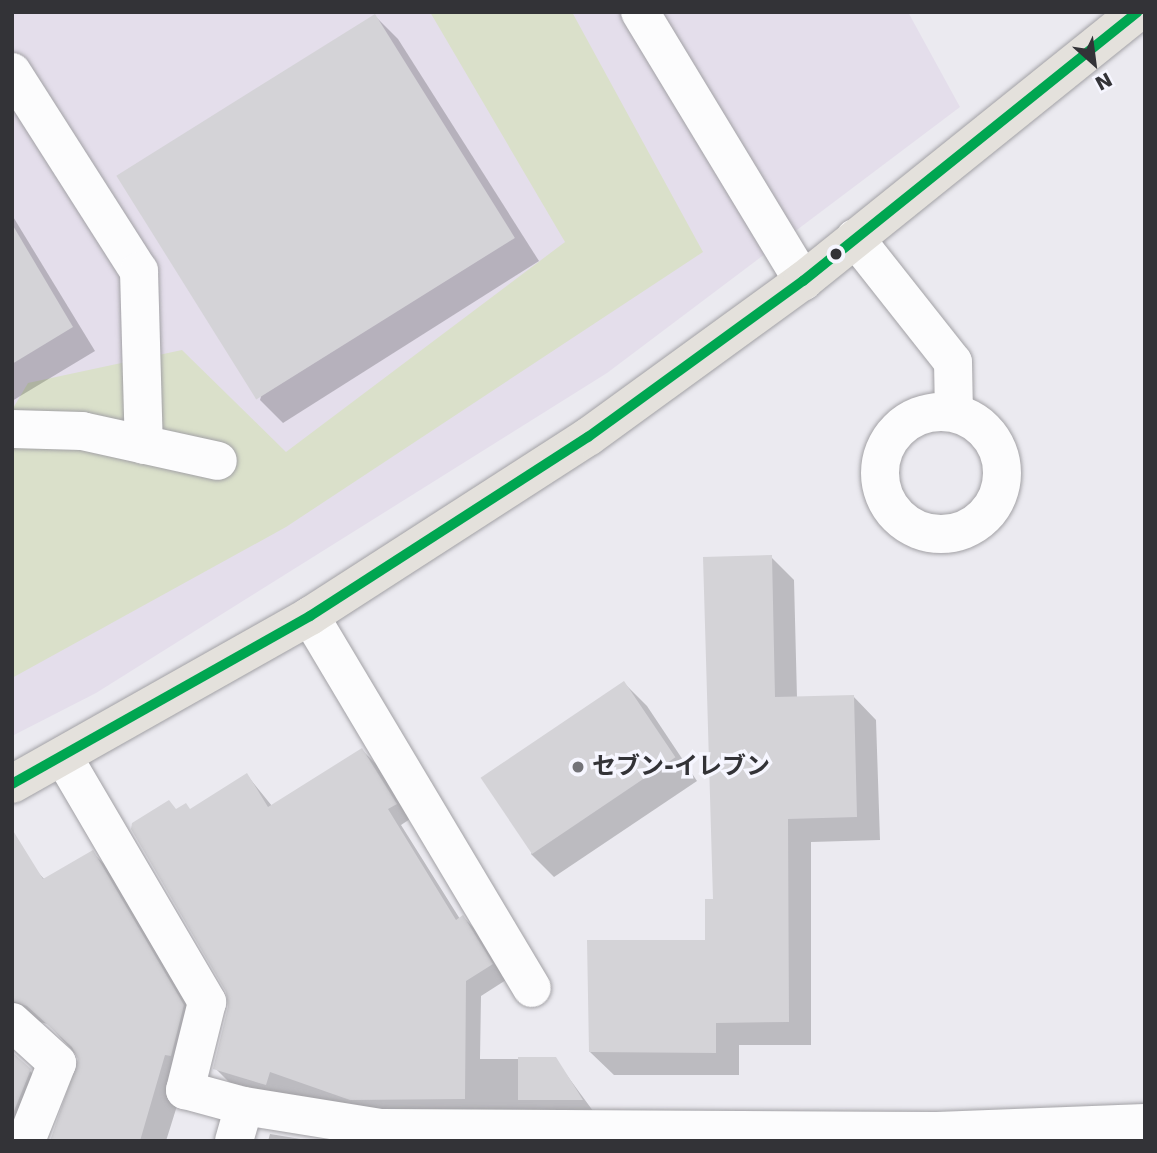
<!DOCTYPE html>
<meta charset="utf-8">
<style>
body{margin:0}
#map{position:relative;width:1157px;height:1153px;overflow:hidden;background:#ebeaf0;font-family:"DejaVu Sans","Noto Sans JP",sans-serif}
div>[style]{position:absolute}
.commercial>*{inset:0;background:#e4deeb}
.green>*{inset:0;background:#dae0ca}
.shadow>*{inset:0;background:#0003}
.building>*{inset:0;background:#d4d3d7;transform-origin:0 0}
.roads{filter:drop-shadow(0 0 2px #a2a1a5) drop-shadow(0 0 2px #a2a1a5)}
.minor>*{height:38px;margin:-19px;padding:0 19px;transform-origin:19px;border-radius:19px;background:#fcfcfd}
.minor>.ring{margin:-19px;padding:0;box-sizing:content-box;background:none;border:38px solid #fcfcfd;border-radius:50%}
.major>*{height:38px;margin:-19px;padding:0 19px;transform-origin:19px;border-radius:19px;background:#e4e1dc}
.bus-1>*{height:10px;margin:-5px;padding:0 5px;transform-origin:5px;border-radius:5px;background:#00a651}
.dots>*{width:19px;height:19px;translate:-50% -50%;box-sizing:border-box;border:4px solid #f6f6ff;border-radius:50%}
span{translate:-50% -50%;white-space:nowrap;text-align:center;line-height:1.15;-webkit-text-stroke:7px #f6f6ff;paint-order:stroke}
.poi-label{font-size:24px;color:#333337;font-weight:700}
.left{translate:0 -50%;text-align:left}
.frame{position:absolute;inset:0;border:14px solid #333337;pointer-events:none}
.north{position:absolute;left:1059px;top:28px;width:70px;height:70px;-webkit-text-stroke:5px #f6f6ff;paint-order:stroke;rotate:152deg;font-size:19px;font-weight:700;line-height:28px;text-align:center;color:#333337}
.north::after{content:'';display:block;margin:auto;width:24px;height:32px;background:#333337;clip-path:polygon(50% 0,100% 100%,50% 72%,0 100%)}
</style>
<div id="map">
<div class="commercial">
<i style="clip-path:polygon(12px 12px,908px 12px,960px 107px,607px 373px,96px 693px,12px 736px)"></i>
</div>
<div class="green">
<i style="clip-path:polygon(430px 12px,572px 12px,703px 252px,286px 527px,12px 678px,12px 410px,28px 383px,182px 350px,286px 452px,565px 242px)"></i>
</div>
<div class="shadow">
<i style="clip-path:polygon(375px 16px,398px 39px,539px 261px,283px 423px,260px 400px)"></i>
<i style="clip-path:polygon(12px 215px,95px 351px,12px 401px)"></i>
<i style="clip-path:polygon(771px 557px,794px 580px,797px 698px,853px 696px,876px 720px,880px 840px,811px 842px,811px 1045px,739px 1045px,739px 1075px,614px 1075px,590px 1052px,707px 941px)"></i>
<i style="clip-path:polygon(624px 683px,647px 706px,697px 781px,554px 877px,531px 854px)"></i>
<i style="clip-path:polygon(362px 750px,377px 765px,410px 819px,401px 825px,460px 919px,463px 917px,478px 932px,506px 980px,481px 996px,480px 1059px,555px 1059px,596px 1115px,400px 1121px,230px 1083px,215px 1068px,230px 1007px,228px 991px,177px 811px,191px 811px,247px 775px,272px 806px)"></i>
<i style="clip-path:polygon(93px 853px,112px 872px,202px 1026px,166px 1141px,51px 1141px,80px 1059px,48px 1024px,26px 1019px,12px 1037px,12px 883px,35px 869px,45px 880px)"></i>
<i style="clip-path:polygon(12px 1053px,49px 1090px,12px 1141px)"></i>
<i style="clip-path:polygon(270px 1134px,313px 1141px,268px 1141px)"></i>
</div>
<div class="building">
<i style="left:375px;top:14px;width:264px;height:305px;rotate:58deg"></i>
<i style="clip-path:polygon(12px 224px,73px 327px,12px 364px)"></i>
<i style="clip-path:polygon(772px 555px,775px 697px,854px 695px,857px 817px,788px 819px,789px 1022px,716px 1023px,716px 1053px,589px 1052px,587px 940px,705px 940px,705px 899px,713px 899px,703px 557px)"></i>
<i style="left:624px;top:681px;width:92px;height:173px;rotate:56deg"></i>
<i style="clip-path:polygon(362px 748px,397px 804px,388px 809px,456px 920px,463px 915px,493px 964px,466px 981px,465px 1099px,350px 1100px,270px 1072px,266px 1085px,213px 1069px,228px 1007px,226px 992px,131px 829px,132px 823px,169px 800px,176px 809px,186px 803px,190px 809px,247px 773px,268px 807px)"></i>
<i style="clip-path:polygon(12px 829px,43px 879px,93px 850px,184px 1005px,171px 1056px,165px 1055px,140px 1141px,50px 1141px,78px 1059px,72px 1047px,27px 1006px,12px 1001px)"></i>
<i style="clip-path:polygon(12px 1052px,31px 1069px,12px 1116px)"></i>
<i style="clip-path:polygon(518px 1057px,556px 1057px,583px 1100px,518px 1100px)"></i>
</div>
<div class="roads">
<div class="minor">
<i style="left:640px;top:12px;width:315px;rotate:58.8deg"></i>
<i style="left:12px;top:72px;width:236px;rotate:57.5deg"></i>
<i style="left:139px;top:271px;width:174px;rotate:88.4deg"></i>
<i style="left:855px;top:238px;width:158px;rotate:51.7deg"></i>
<i style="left:953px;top:362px;width:50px;rotate:88.9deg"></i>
<i class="ring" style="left:880px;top:412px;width:84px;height:84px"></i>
<i style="left:12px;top:429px;width:70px;rotate:1.6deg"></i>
<i style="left:82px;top:431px;width:139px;rotate:12.4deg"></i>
<i style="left:310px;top:616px;width:433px;rotate:59.2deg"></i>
<i style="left:64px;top:758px;width:283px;rotate:59.6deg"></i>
<i style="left:207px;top:1002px;width:91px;rotate:104deg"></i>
<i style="left:185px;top:1090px;width:61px;rotate:15.2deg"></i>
<i style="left:244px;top:1106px;width:140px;rotate:9.1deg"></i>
<i style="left:382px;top:1128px;width:555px;rotate:0.31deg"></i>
<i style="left:937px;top:1131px;width:208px;rotate:-2.2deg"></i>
<i style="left:12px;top:1022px;width:61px;rotate:42.3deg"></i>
<i style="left:57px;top:1063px;width:84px;rotate:111.7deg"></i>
<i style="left:234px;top:1141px;width:36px;rotate:-74deg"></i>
</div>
<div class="major">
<i style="left:12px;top:784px;width:342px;rotate:-29.4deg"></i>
<i style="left:310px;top:616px;width:331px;rotate:-32.8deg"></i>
<i style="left:588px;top:437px;width:266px;rotate:-36deg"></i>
<i style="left:803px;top:281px;width:429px;rotate:-38.8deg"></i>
</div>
</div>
<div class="bus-1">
<i style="left:12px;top:784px;width:342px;rotate:-29.4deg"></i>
<i style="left:310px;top:616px;width:331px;rotate:-32.8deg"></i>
<i style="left:588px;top:437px;width:266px;rotate:-36deg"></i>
<i style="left:803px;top:281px;width:429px;rotate:-38.8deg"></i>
</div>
<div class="dots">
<i style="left:836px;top:254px;background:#333337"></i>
<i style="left:578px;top:767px;background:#737378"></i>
</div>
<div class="poi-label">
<span class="left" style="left:592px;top:767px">セブン-イレブン</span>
</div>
<div class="frame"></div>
<div class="north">N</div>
</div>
